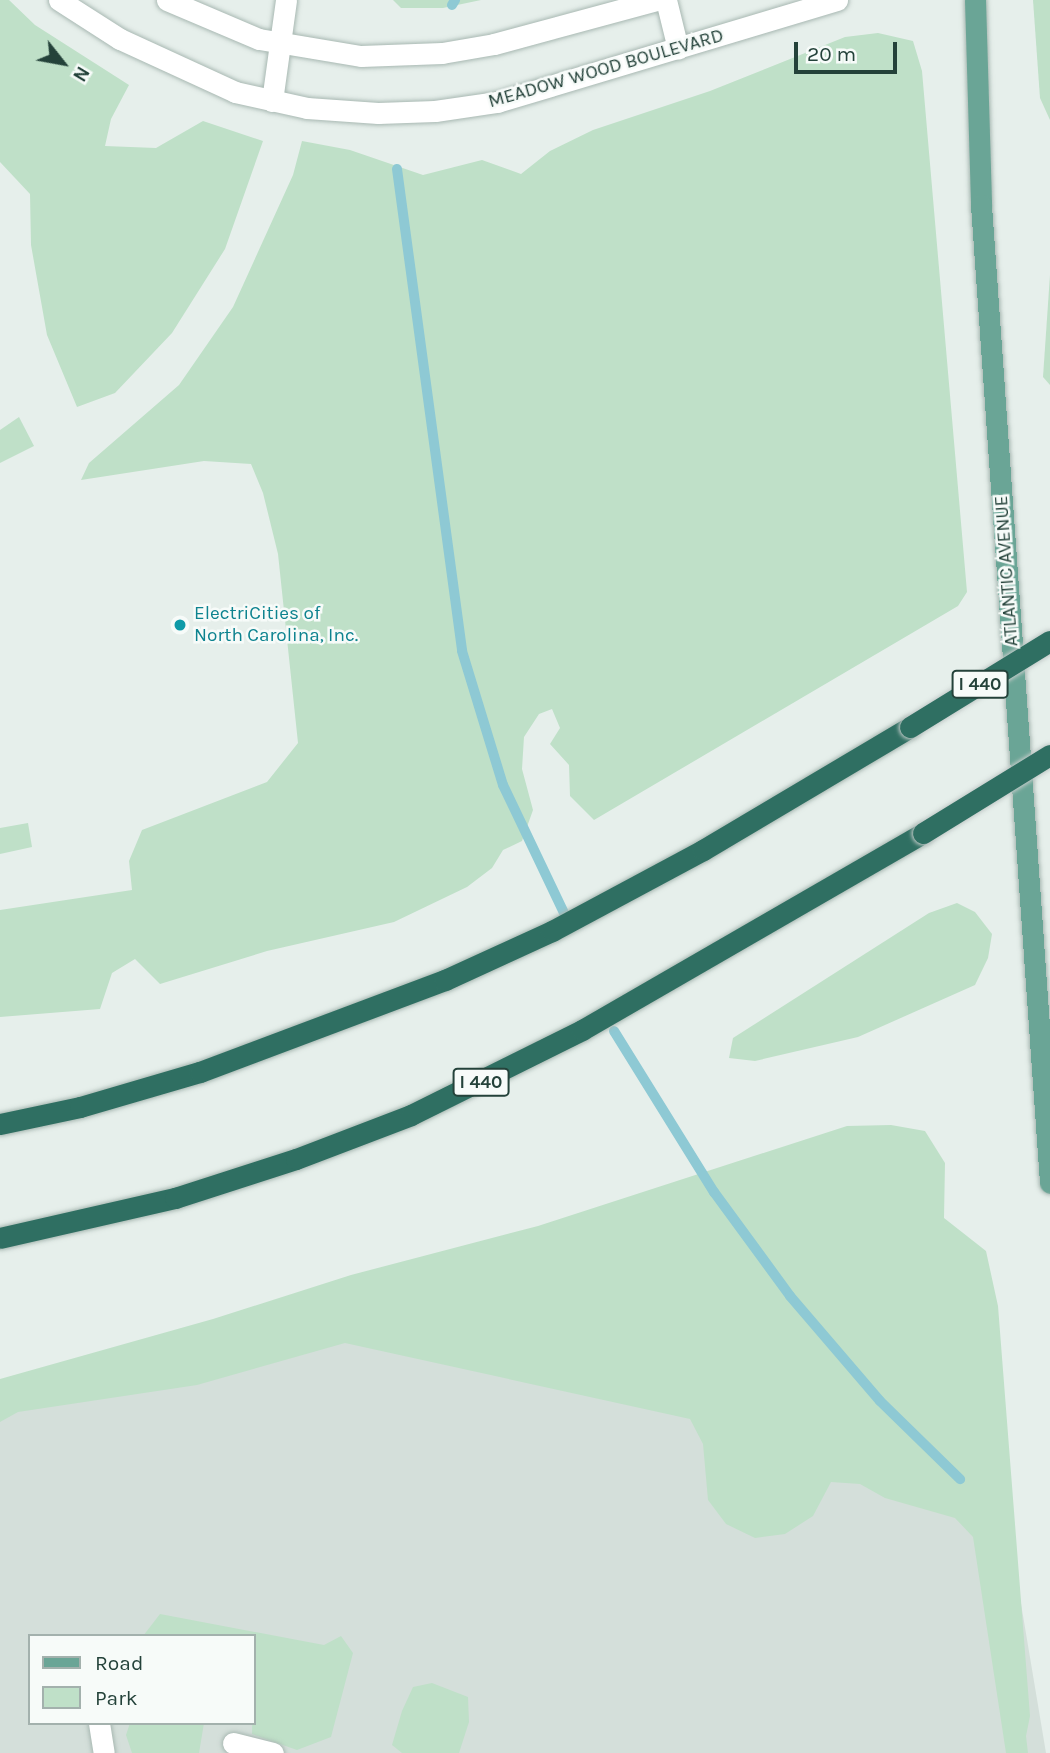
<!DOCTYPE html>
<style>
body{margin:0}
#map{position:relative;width:1050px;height:1753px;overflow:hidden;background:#e6efeb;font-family:Karla,sans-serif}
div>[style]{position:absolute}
.built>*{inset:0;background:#d4dfda}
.green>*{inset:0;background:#bfe0c8}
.stream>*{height:10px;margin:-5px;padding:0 5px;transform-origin:5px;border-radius:5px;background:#8ec9d4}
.roads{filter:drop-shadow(0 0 2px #a8b8b2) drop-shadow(0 0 2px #a8b8b2)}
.minor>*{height:21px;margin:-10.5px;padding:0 10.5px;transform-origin:10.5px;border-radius:10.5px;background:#fff}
.major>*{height:21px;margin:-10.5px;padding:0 10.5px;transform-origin:10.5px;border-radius:10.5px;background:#6aa596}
.highway>*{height:21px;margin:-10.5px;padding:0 10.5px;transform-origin:10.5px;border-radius:10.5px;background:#2f6f62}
.bridges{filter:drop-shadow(0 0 2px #c2cac8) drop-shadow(0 0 2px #c2cac8)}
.highway-bridge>*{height:21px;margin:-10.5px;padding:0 10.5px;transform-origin:10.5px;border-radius:10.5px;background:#2f6f62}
.dots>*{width:19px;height:19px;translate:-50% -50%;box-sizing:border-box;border:4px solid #f7fbf9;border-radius:50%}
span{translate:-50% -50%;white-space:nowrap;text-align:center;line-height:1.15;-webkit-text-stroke:5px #f7fbf9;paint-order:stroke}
.shield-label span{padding:2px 5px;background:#f7fbf9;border:2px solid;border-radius:5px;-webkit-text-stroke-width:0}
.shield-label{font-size:18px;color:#24423a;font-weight:700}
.street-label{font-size:19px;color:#24423a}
.culture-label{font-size:19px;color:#0d838f}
.left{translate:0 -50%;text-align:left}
.legend{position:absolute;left:28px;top:1634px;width:228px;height:91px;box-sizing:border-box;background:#f7fbf9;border:2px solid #a3b1ad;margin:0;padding:9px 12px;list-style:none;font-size:21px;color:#24423a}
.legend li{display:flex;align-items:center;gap:14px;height:35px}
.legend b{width:35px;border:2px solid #a3b1ad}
.north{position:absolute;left:28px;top:28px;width:70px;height:70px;-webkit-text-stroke:5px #f7fbf9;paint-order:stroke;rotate:121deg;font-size:19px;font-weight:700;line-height:28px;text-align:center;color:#24423a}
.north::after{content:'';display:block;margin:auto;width:24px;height:32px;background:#24423a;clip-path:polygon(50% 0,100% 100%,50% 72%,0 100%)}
.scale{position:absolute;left:794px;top:42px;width:103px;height:32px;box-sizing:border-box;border:4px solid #24423a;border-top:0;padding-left:9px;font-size:21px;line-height:24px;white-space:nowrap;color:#24423a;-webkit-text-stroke:5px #f7fbf9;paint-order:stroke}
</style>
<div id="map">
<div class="built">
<i style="clip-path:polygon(evenodd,280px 1310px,1002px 1490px,1046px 1753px,0 1753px,0 1393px,280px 1310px,30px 1636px,254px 1636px,254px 1723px,30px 1723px,30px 1636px)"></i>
</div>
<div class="green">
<i style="clip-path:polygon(0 0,9px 0,35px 25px,129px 85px,111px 119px,105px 146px,156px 148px,203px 121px,263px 141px,225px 249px,172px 333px,115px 393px,77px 407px,47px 335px,31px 245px,30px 194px,0 162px)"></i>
<i style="clip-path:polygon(393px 0,481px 0,443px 8px,401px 8px)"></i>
<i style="clip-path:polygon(1033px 0,1050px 0,1050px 120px,1040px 98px)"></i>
<i style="clip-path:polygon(878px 33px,913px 41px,922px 71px,967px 592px,958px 606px,594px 820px,570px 796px,569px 765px,550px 744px,560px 728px,552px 709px,539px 714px,524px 737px,522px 769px,533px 810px,522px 841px,503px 850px,492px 868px,467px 887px,394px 922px,267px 951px,160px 984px,135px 959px,112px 973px,100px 1009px,0 1017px,0 910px,132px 890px,129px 861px,142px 830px,267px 782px,298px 743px,278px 554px,263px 493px,251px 464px,204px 461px,81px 480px,89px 463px,179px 385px,233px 307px,293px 175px,302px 141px,350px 150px,423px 175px,482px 160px,521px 174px,550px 151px,593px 130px,710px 91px,845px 37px)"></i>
<i style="clip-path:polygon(1050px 275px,1050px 385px,1043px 377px)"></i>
<i style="clip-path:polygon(19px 417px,34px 446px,0 463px,0 430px)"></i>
<i style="clip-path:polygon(28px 823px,32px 847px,0 854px,0 828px)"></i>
<i style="clip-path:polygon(957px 903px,975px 912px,992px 934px,988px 958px,975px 985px,858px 1037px,755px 1061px,729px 1058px,733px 1038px,929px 913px)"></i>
<i style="clip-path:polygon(891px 1125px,925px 1131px,945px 1163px,944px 1218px,986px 1251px,998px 1306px,1030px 1716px,1026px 1736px,1028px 1753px,1006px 1753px,973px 1537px,955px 1518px,885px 1498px,860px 1484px,831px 1482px,813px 1516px,785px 1534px,755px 1538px,726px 1524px,708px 1500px,703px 1444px,690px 1419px,345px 1343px,197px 1385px,18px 1412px,0 1422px,0 1379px,213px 1319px,351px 1275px,538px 1226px,847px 1126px)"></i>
<i style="clip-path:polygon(160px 1614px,324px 1645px,341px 1636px,353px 1653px,331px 1737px,297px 1750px,252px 1734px,254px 1636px,143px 1636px)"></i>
<i style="clip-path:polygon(432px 1683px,468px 1697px,469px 1722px,459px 1753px,402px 1753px,392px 1745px,402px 1711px,413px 1687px)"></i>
<i style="clip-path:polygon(130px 1723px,204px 1723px,199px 1753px,132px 1753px,126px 1735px)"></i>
</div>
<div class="stream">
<i style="left:452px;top:5px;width:6px;rotate:-59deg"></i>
<i style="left:397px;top:169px;width:486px;rotate:82.3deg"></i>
<i style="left:462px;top:651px;width:140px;rotate:73deg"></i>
<i style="left:503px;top:785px;width:148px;rotate:64.5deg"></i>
<i style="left:614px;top:1031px;width:190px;rotate:58.2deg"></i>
<i style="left:714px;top:1192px;width:129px;rotate:53.8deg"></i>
<i style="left:790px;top:1296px;width:138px;rotate:49.4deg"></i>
<i style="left:880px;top:1401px;width:112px;rotate:44.3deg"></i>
</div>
<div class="roads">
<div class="minor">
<i style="left:59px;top:0;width:72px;rotate:32.6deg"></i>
<i style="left:120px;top:39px;width:127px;rotate:24.7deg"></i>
<i style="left:235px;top:92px;width:74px;rotate:12.5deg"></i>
<i style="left:307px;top:108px;width:71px;rotate:4deg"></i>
<i style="left:378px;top:113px;width:57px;rotate:-2deg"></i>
<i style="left:435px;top:111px;width:63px;rotate:-8.3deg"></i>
<i style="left:497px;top:102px;width:355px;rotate:-16.7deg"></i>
<i style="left:167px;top:0;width:100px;rotate:23deg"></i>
<i style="left:259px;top:39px;width:103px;rotate:9.5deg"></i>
<i style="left:361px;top:56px;width:81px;rotate:-2.1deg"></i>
<i style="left:442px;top:53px;width:53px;rotate:-9.8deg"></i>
<i style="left:494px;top:44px;width:169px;rotate:-15.1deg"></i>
<i style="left:666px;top:0;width:50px;rotate:76.2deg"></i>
<i style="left:272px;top:101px;width:102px;rotate:-82.1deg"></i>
<i style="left:99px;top:1723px;width:30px;rotate:81deg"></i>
<i style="left:233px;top:1743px;width:41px;rotate:14deg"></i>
</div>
<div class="major">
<i style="left:975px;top:0;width:205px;rotate:88.3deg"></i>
<i style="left:981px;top:205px;width:980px;rotate:85.96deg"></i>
</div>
<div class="highway">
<i style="left:0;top:1124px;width:82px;rotate:-12deg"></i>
<i style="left:80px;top:1107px;width:125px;rotate:-16.3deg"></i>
<i style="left:200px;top:1072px;width:262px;rotate:-20.6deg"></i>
<i style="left:445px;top:980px;width:118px;rotate:-24.6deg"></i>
<i style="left:552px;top:931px;width:171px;rotate:-28.2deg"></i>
<i style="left:703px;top:850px;width:241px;rotate:-30.7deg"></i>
<i style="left:0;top:1238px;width:180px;rotate:-12.9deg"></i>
<i style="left:175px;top:1198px;width:127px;rotate:-17.9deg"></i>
<i style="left:296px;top:1159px;width:123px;rotate:-20.9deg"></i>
<i style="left:411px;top:1115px;width:191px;rotate:-26.4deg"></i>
<i style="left:582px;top:1030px;width:394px;rotate:-30deg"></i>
</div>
</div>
<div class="bridges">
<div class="highway-bridge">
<i style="left:910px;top:727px;width:164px;rotate:-31.6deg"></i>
<i style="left:923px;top:833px;width:149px;rotate:-31.6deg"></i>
</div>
</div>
<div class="dots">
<i style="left:180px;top:625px;background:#0f9aa8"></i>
</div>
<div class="shield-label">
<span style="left:980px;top:684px">I 440</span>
<span style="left:481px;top:1082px">I 440</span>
</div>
<div class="street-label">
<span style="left:606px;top:69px;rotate:-16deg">MEADOW WOOD BOULEVARD</span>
<span style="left:1007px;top:571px;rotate:-94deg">ATLANTIC AVENUE</span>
</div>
<div class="culture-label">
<span class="left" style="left:194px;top:625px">ElectriCities of<br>North Carolina, Inc.</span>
</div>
<ul class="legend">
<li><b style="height:9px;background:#6aa596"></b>Road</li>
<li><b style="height:19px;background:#bfe0c8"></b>Park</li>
</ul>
<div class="north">N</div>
<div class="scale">20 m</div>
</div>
